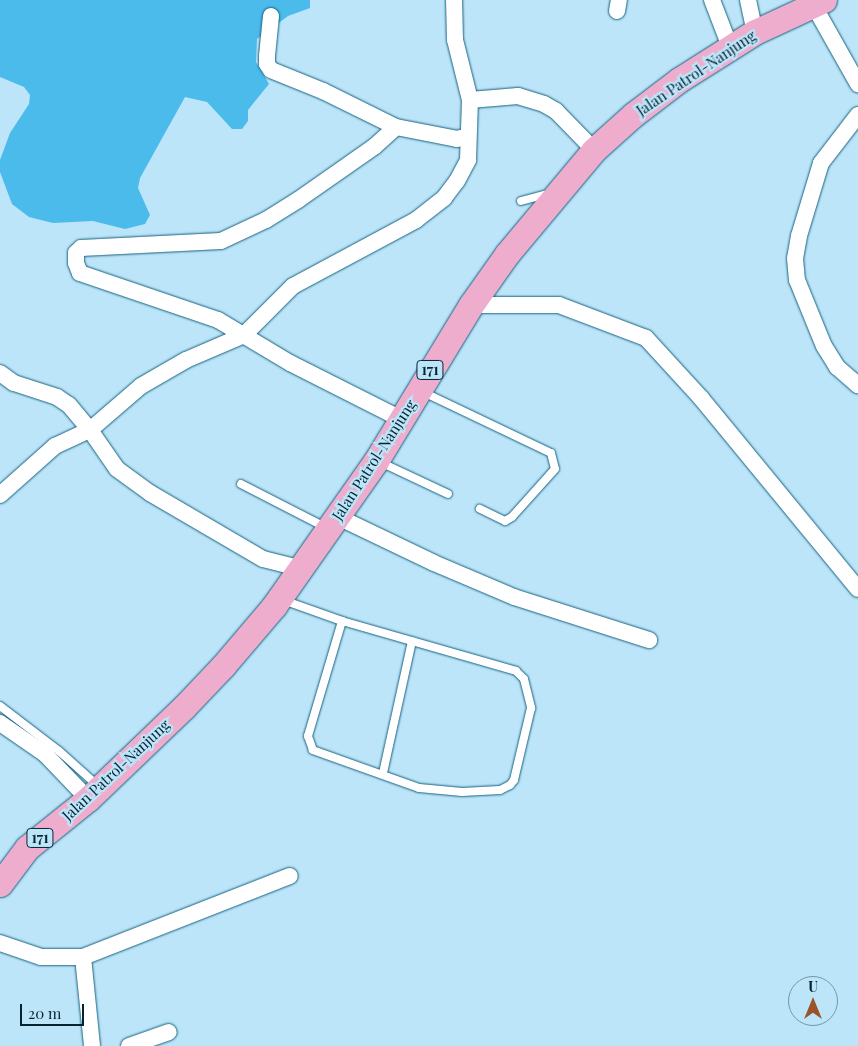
<!DOCTYPE html>
<style>
body{margin:0}
#map{position:relative;width:858px;height:1046px;overflow:hidden;background:#bce5f9;font-family:"Playfair Display",serif}
div>[style]{position:absolute}
.green>*{inset:0;background:#4bbbeb}
.roads{filter:drop-shadow(0 0 1px #166280) drop-shadow(0 0 1px #166280)}
.lane>*{height:8px;margin:-4px;padding:0 4px;transform-origin:4px;border-radius:4px;background:#fff}
.street>*{height:16px;margin:-8px;padding:0 8px;transform-origin:8px;border-radius:8px;background:#fff}
.primary>*{height:25px;margin:-12.5px;padding:0 12.5px;transform-origin:12.5px;border-radius:12.5px;background:#eeadcd}
span{translate:-50% -50%;white-space:nowrap;text-align:center;line-height:1.15;-webkit-text-stroke:4.5px #bce5f9;paint-order:stroke}
.shield-label span{padding:1px 4px;background:#bce5f9;border:1px solid;border-radius:4px;-webkit-text-stroke-width:0}
.shield-label{font-size:14px;color:#052431;font-weight:700}
.street-label{font-size:15px;color:#052431}
.north{position:absolute;left:788px;top:976px;width:50px;height:50px;box-sizing:border-box;background:#bce5f9;border:1px solid #7398a9;border-radius:50%;rotate:0deg;font-size:14px;font-weight:700;line-height:20px;text-align:center;color:#052431}
.north::after{content:'';display:block;margin:auto;width:18px;height:22px;background:#9a5429;clip-path:polygon(50% 0,100% 100%,50% 72%,0 100%)}
.scale{position:absolute;left:20px;top:1004px;width:64px;height:22px;box-sizing:border-box;border:2px solid #052431;border-top:0;padding-left:6px;font-size:15px;line-height:18px;white-space:nowrap;color:#052431;-webkit-text-stroke:4px #bce5f9;paint-order:stroke}
</style>
<div id="map">
<div class="green">
<i style="clip-path:polygon(0 0,310px 0,310px 8px,288px 16px,257px 39px,256px 62px,269px 84px,248px 110px,248px 121px,242px 129px,232px 129px,207px 102px,185px 97px,140px 178px,138px 188px,150px 215px,145px 224px,125px 229px,93px 221px,53px 223px,29px 217px,12px 204px,0 172px,0 160px,10px 133px,29px 104px,30px 95px,24px 87px,0 77px)"></i>
</div>
<div class="roads">
<div class="lane">
<i style="left:521px;top:201px;width:28px;rotate:-15deg"></i>
<i style="left:421px;top:391px;width:144px;rotate:25.5deg"></i>
<i style="left:551px;top:453px;width:16px;rotate:76deg"></i>
<i style="left:555px;top:469px;width:64px;rotate:131.9deg"></i>
<i style="left:512px;top:517px;width:8px;rotate:150deg"></i>
<i style="left:505px;top:521px;width:28px;rotate:-154deg"></i>
<i style="left:380px;top:462px;width:75px;rotate:25.2deg"></i>
<i style="left:241px;top:484px;width:94px;rotate:27.1deg"></i>
<i style="left:283px;top:600px;width:63px;rotate:19.6deg"></i>
<i style="left:342px;top:621px;width:181px;rotate:16deg"></i>
<i style="left:516px;top:671px;width:11px;rotate:45deg"></i>
<i style="left:524px;top:679px;width:30px;rotate:76deg"></i>
<i style="left:531px;top:708px;width:74px;rotate:103.3deg"></i>
<i style="left:514px;top:780px;width:6px;rotate:129deg"></i>
<i style="left:510px;top:785px;width:11px;rotate:153deg"></i>
<i style="left:500px;top:790px;width:38px;rotate:177deg"></i>
<i style="left:462px;top:792px;width:43px;rotate:-174.7deg"></i>
<i style="left:419px;top:788px;width:113px;rotate:-160.3deg"></i>
<i style="left:313px;top:750px;width:15px;rotate:-110deg"></i>
<i style="left:308px;top:736px;width:120px;rotate:-73.5deg"></i>
<i style="left:0;top:706px;width:74px;rotate:37.3deg"></i>
<i style="left:59px;top:751px;width:51px;rotate:41.8deg"></i>
<i style="left:383px;top:773px;width:135px;rotate:-77.6deg"></i>
</div>
<div class="street">
<i style="left:712px;top:0;width:50px;rotate:69deg"></i>
<i style="left:748px;top:0;width:33px;rotate:78deg"></i>
<i style="left:814px;top:6px;width:90px;rotate:60.6deg"></i>
<i style="left:617px;top:11px;width:11px;rotate:-80deg"></i>
<i style="left:271px;top:16px;width:40px;rotate:95.7deg"></i>
<i style="left:267px;top:56px;width:8px;rotate:90deg"></i>
<i style="left:267px;top:64px;width:7px;rotate:56deg"></i>
<i style="left:271px;top:70px;width:56px;rotate:22deg"></i>
<i style="left:323px;top:91px;width:81px;rotate:26.3deg"></i>
<i style="left:470px;top:100px;width:48px;rotate:-4.8deg"></i>
<i style="left:518px;top:96px;width:27px;rotate:17deg"></i>
<i style="left:544px;top:104px;width:14px;rotate:30deg"></i>
<i style="left:556px;top:111px;width:54px;rotate:45.7deg"></i>
<i style="left:858px;top:115px;width:61px;rotate:127.6deg"></i>
<i style="left:821px;top:163px;width:76px;rotate:106.8deg"></i>
<i style="left:799px;top:236px;width:22px;rotate:100deg"></i>
<i style="left:795px;top:258px;width:22px;rotate:85deg"></i>
<i style="left:797px;top:280px;width:71px;rotate:67.8deg"></i>
<i style="left:824px;top:346px;width:25px;rotate:58deg"></i>
<i style="left:837px;top:367px;width:28px;rotate:41deg"></i>
<i style="left:471px;top:305px;width:88px"></i>
<i style="left:559px;top:305px;width:93px;rotate:20.8deg"></i>
<i style="left:646px;top:338px;width:81px;rotate:47.5deg"></i>
<i style="left:701px;top:398px;width:247px;rotate:50.6deg"></i>
<i style="left:0;top:373px;width:17px;rotate:36deg"></i>
<i style="left:14px;top:383px;width:45px;rotate:18deg"></i>
<i style="left:57px;top:397px;width:14px;rotate:34deg"></i>
<i style="left:69px;top:405px;width:33px;rotate:50deg"></i>
<i style="left:90px;top:430px;width:47px;rotate:55.3deg"></i>
<i style="left:117px;top:469px;width:41px;rotate:36deg"></i>
<i style="left:150px;top:493px;width:131px;rotate:30.3deg"></i>
<i style="left:263px;top:559px;width:36px;rotate:14deg"></i>
<i style="left:401px;top:419px;width:124px;rotate:-153.2deg"></i>
<i style="left:290px;top:363px;width:84px;rotate:-149.2deg"></i>
<i style="left:218px;top:320px;width:146px;rotate:-161.2deg"></i>
<i style="left:80px;top:273px;width:11px;rotate:-112deg"></i>
<i style="left:76px;top:263px;width:10px;rotate:-90deg"></i>
<i style="left:76px;top:253px;width:7px;rotate:-45deg"></i>
<i style="left:81px;top:248px;width:140px;rotate:-2.9deg"></i>
<i style="left:221px;top:241px;width:50px;rotate:-25deg"></i>
<i style="left:266px;top:220px;width:38px;rotate:-32deg"></i>
<i style="left:298px;top:200px;width:94px;rotate:-35deg"></i>
<i style="left:375px;top:146px;width:28px;rotate:-42deg"></i>
<i style="left:396px;top:127px;width:62px;rotate:11.1deg"></i>
<i style="left:457px;top:139px;width:11px;rotate:-15deg"></i>
<i style="left:0;top:495px;width:74px;rotate:-41.7deg"></i>
<i style="left:55px;top:446px;width:38px;rotate:-25deg"></i>
<i style="left:90px;top:430px;width:67px;rotate:-40.8deg"></i>
<i style="left:141px;top:386px;width:52px;rotate:-30deg"></i>
<i style="left:186px;top:360px;width:63px;rotate:-23.3deg"></i>
<i style="left:244px;top:335px;width:69px;rotate:-45deg"></i>
<i style="left:293px;top:286px;width:140px;rotate:-28.2deg"></i>
<i style="left:416px;top:220px;width:36px;rotate:-38deg"></i>
<i style="left:444px;top:198px;width:21px;rotate:-53deg"></i>
<i style="left:457px;top:181px;width:24px;rotate:-62deg"></i>
<i style="left:468px;top:160px;width:60px;rotate:-88.1deg"></i>
<i style="left:470px;top:100px;width:62px;rotate:-104deg"></i>
<i style="left:455px;top:40px;width:40px;rotate:-91.4deg"></i>
<i style="left:338px;top:517px;width:106px;rotate:25.6deg"></i>
<i style="left:434px;top:563px;width:87px;rotate:23deg"></i>
<i style="left:514px;top:597px;width:142px;rotate:17.7deg"></i>
<i style="left:0;top:723px;width:55px;rotate:34.6deg"></i>
<i style="left:45px;top:754px;width:62px;rotate:46.3deg"></i>
<i style="left:0;top:943px;width:43px;rotate:18.9deg"></i>
<i style="left:41px;top:957px;width:42px"></i>
<i style="left:83px;top:957px;width:222px;rotate:-21.4deg"></i>
<i style="left:83px;top:957px;width:89px;rotate:84.2deg"></i>
<i style="left:129px;top:1046px;width:42px;rotate:-19.3deg"></i>
</div>
<div class="primary">
<i style="left:0;top:884px;width:45px;rotate:-53.1deg"></i>
<i style="left:27px;top:848px;width:78px;rotate:-38.8deg"></i>
<i style="left:88px;top:799px;width:133px;rotate:-43.8deg"></i>
<i style="left:184px;top:707px;width:57px;rotate:-46.4deg"></i>
<i style="left:223px;top:666px;width:79px;rotate:-49.6deg"></i>
<i style="left:274px;top:606px;width:177px;rotate:-54.9deg"></i>
<i style="left:376px;top:461px;width:183px;rotate:-58.7deg"></i>
<i style="left:471px;top:305px;width:62px;rotate:-54.8deg"></i>
<i style="left:507px;top:254px;width:136px;rotate:-50.1deg"></i>
<i style="left:594px;top:150px;width:52px;rotate:-41.9deg"></i>
<i style="left:633px;top:115px;width:58px;rotate:-37.3deg"></i>
<i style="left:679px;top:80px;width:90px;rotate:-32.3deg"></i>
<i style="left:755px;top:32px;width:76px;rotate:-24.9deg"></i>
</div>
</div>
<div class="shield-label">
<span style="left:430px;top:370px">171</span>
<span style="left:40px;top:838px">171</span>
</div>
<div class="street-label">
<span style="left:696px;top:73px;rotate:-34deg">Jalan Patrol-Nanjung</span>
<span style="left:374px;top:460px;rotate:-57deg">Jalan Patrol-Nanjung</span>
<span style="left:116px;top:770px;rotate:-43deg">Jalan Patrol-Nanjung</span>
</div>
<div class="north">U</div>
<div class="scale">20 m</div>
</div>
